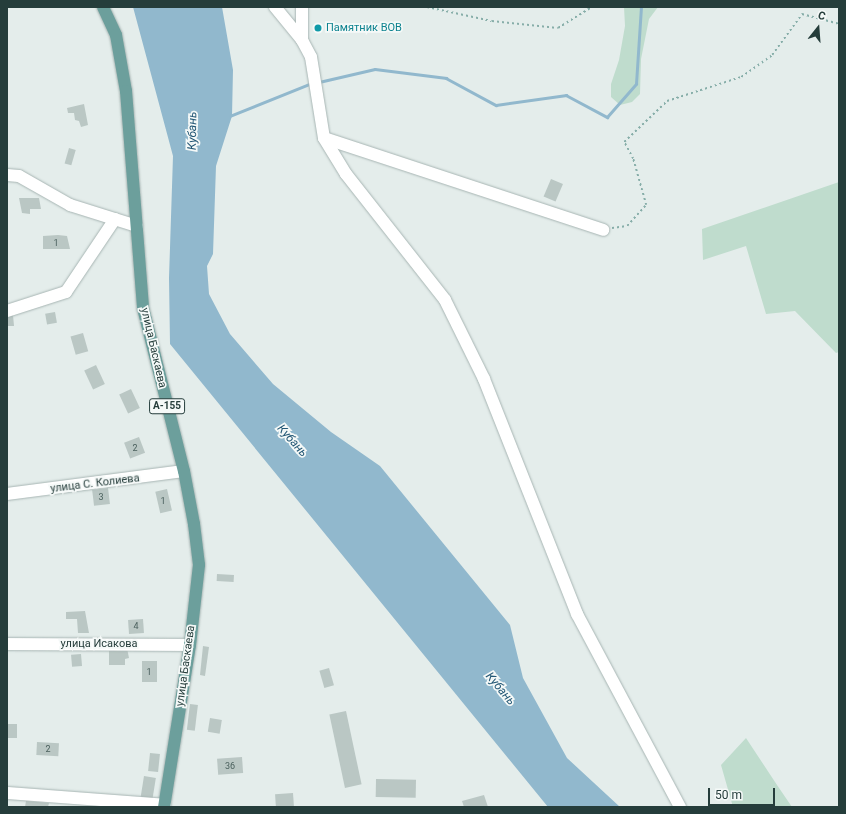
<!DOCTYPE html>
<meta charset="utf-8">
<style>
body{margin:0}
#map{position:relative;width:846px;height:814px;overflow:hidden;background:#e4edeb;font-family:Roboto,sans-serif}
div>[style]{position:absolute}
.green>*{inset:0;background:#bfdccd}
.water>*{inset:0;background:#91b8cd}
.stream>*{height:2.5px;margin:-1.25px;padding:0 1.25px;transform-origin:1.25px;border-radius:1.25px;background:#91b8cd}
.building>*{inset:0;background:#bac7c4;transform-origin:0 0}
.path>*{height:1.5px;margin-top:-0.75px;transform-origin:0;background:repeating-linear-gradient(90deg,#87aea9 0 2px,transparent 0 5px)}
.roads{filter:drop-shadow(0 0 1px #a7b5b3) drop-shadow(0 0 1px #a7b5b3)}
.minor>*{height:12px;margin:-6px;padding:0 6px;transform-origin:6px;border-radius:6px;background:#fff}
.major>*{height:12px;margin:-6px;padding:0 6px;transform-origin:6px;border-radius:6px;background:#6c9f9c}
.dots>*{width:11px;height:11px;translate:-50% -50%;box-sizing:border-box;border:2px solid #f5f9f8;border-radius:50%}
span{translate:-50% -50%;white-space:nowrap;text-align:center;line-height:1.15;-webkit-text-stroke:3.5px #f5f9f8;paint-order:stroke}
.number-label{font-size:9px;color:#4a605d}
.number-label span{-webkit-text-stroke-width:0}
.shield-label span{padding:1px 3px;background:#f5f9f8;border:1px solid;border-radius:3px;-webkit-text-stroke-width:0}
.shield-label{font-size:10px;color:#253d3b;font-weight:700}
.culture-label{font-size:11px;color:#0d838f}
.left{translate:0 -50%;text-align:left}
.street-label{font-size:11px;color:#253d3b}
.water-label{font-size:12px;color:#235775;font-style:italic}
.frame{position:absolute;inset:0;border:8px solid #253d3b;pointer-events:none}
.north{position:absolute;left:798px;top:8px;width:40px;height:40px;-webkit-text-stroke:3px #f5f9f8;paint-order:stroke;rotate:17deg;font-size:11px;font-weight:700;line-height:16px;text-align:center;color:#253d3b}
.north::after{content:'';display:block;margin:auto;width:14px;height:18px;background:#253d3b;clip-path:polygon(50% 0,100% 100%,50% 72%,0 100%)}
.scale{position:absolute;left:708px;top:788px;width:67px;height:18px;box-sizing:border-box;border:2px solid #253d3b;border-top:0;padding-left:5px;font-size:12px;line-height:14px;white-space:nowrap;color:#253d3b;-webkit-text-stroke:3px #f5f9f8;paint-order:stroke}
</style>
<div id="map">
<div class="green">
<i style="clip-path:polygon(624px 7px,658px 7px,649px 19px,641px 59px,640px 94px,632px 102px,620px 105px,611px 97px,611px 84px,619px 60px,625px 26px)"></i>
<i style="clip-path:polygon(839px 182px,839px 352px,836px 353px,795px 311px,766px 314px,746px 246px,703px 260px,702px 229px)"></i>
<i style="clip-path:polygon(746px 738px,777px 785px,792px 807px,733px 807px,721px 765px)"></i>
</div>
<div class="water">
<i style="clip-path:polygon(133px 7px,222px 7px,233px 70px,232px 116px,216px 166px,213px 254px,207px 266px,209px 294px,230px 334px,273px 384px,331px 432px,380px 466px,510px 625px,523px 678px,567px 758px,620px 807px,548px 807px,170px 344px,169px 278px,173px 156px)"></i>
</div>
<div class="stream">
<i style="left:319px;top:82px;width:57px;rotate:-13.1deg"></i>
<i style="left:375px;top:69px;width:72px;rotate:7.2deg"></i>
<i style="left:446px;top:78px;width:57px;rotate:28.4deg"></i>
<i style="left:496px;top:105px;width:71px;rotate:-8.1deg"></i>
<i style="left:566px;top:95px;width:47px;rotate:28.2deg"></i>
<i style="left:607px;top:117px;width:44px;rotate:-48.7deg"></i>
<i style="left:636px;top:84px;width:77px;rotate:-86.3deg"></i>
<i style="left:230px;top:116px;width:88px;rotate:-21.9deg"></i>
</div>
<div class="building">
<i style="clip-path:polygon(84px 104px,88px 125px,81px 127px,79px 121px,75px 120px,74px 113px,68px 113px,67px 108px)"></i>
<i style="left:69px;top:148px;width:7px;height:16px;rotate:16deg"></i>
<i style="left:551px;top:179px;width:13px;height:19px;rotate:23deg"></i>
<i style="clip-path:polygon(19px 198px,39px 198px,41px 209px,30px 209px,30px 214px,22px 213px)"></i>
<i style="clip-path:polygon(58px 235px,67px 236px,70px 249px,43px 249px,43px 236px)"></i>
<i style="left:55px;top:312px;width:11px;height:10px;rotate:80deg"></i>
<i style="clip-path:polygon(13px 315px,14px 326px,7px 326px,7px 316px)"></i>
<i style="left:83px;top:333px;width:19px;height:13px;rotate:74deg"></i>
<i style="left:96px;top:365px;width:21px;height:13px;rotate:65deg"></i>
<i style="left:131px;top:389px;width:21px;height:13px;rotate:65deg"></i>
<i style="left:139px;top:437px;width:17px;height:16px;rotate:69deg"></i>
<i style="left:108px;top:488px;width:16px;height:16px;rotate:83deg"></i>
<i style="left:167px;top:489px;width:22px;height:12px;rotate:77deg"></i>
<i style="left:217px;top:574px;width:17px;height:7px;rotate:3deg"></i>
<i style="clip-path:polygon(85px 611px,89px 633px,78px 633px,77px 619px,66px 619px,66px 612px)"></i>
<i style="left:143px;top:619px;width:14px;height:15px;rotate:86deg"></i>
<i style="clip-path:polygon(203px 646px,209px 647px,205px 676px,200px 675px)"></i>
<i style="clip-path:polygon(109px 648px,127px 648px,129px 658px,125px 659px,125px 665px,109px 665px)"></i>
<i style="left:81px;top:654px;width:12px;height:10px;rotate:85deg"></i>
<i style="left:142px;top:661px;width:15px;height:21px"></i>
<i style="left:329px;top:668px;width:18px;height:10px;rotate:74deg"></i>
<i style="left:190px;top:704px;width:8px;height:26px;rotate:7deg"></i>
<i style="left:346px;top:711px;width:75px;height:17px;rotate:78deg"></i>
<i style="left:210px;top:718px;width:12px;height:14px;rotate:9deg"></i>
<i style="left:7px;top:724px;width:10px;height:14px"></i>
<i style="left:37px;top:742px;width:22px;height:13px;rotate:3deg"></i>
<i style="left:150px;top:753px;width:10px;height:18px;rotate:6deg"></i>
<i style="left:242px;top:757px;width:16px;height:25px;rotate:86deg"></i>
<i style="left:144px;top:776px;width:12px;height:21px;rotate:9deg"></i>
<i style="left:376px;top:779px;width:40px;height:18px;rotate:1deg"></i>
<i style="left:293px;top:793px;width:14px;height:18px;rotate:86deg"></i>
<i style="clip-path:polygon(484px 795px,488px 807px,464px 807px,462px 801px)"></i>
<i style="clip-path:polygon(26px 801px,49px 803px,48px 807px,25px 807px)"></i>
</div>
<div class="path">
<i style="left:427px;top:7px;width:66px;rotate:12.2deg"></i>
<i style="left:492px;top:21px;width:66px;rotate:6.1deg"></i>
<i style="left:558px;top:28px;width:39px;rotate:-32deg"></i>
<i style="left:612px;top:228px;width:15px;rotate:-8deg"></i>
<i style="left:627px;top:226px;width:28px;rotate:-48deg"></i>
<i style="left:646px;top:205px;width:48px;rotate:-105.8deg"></i>
<i style="left:633px;top:159px;width:19px;rotate:-118deg"></i>
<i style="left:624px;top:142px;width:59px;rotate:-43.6deg"></i>
<i style="left:667px;top:101px;width:78px;rotate:-18deg"></i>
<i style="left:741px;top:77px;width:38px;rotate:-35deg"></i>
<i style="left:772px;top:55px;width:51px;rotate:-53.8deg"></i>
<i style="left:802px;top:14px;width:38px;rotate:15deg"></i>
</div>
<div class="roads">
<div class="minor">
<i style="left:275px;top:7px;width:43px;rotate:50.7deg"></i>
<i style="left:302px;top:40px;width:19px;rotate:62deg"></i>
<i style="left:311px;top:57px;width:82px;rotate:80.9deg"></i>
<i style="left:324px;top:138px;width:42px;rotate:58.6deg"></i>
<i style="left:346px;top:174px;width:160px;rotate:51.8deg"></i>
<i style="left:445px;top:300px;width:88px;rotate:63.7deg"></i>
<i style="left:484px;top:379px;width:253px;rotate:68.4deg"></i>
<i style="left:577px;top:614px;width:219px;rotate:61.9deg"></i>
<i style="left:302px;top:7px;width:33px;rotate:90deg"></i>
<i style="left:324px;top:138px;width:294px;rotate:18.2deg"></i>
<i style="left:7px;top:175px;width:12px;rotate:5deg"></i>
<i style="left:19px;top:176px;width:59px;rotate:29.6deg"></i>
<i style="left:70px;top:205px;width:70px;rotate:17.4deg"></i>
<i style="left:7px;top:311px;width:62px;rotate:-17.9deg"></i>
<i style="left:66px;top:292px;width:88px;rotate:-56.1deg"></i>
<i style="left:7px;top:494px;width:178px;rotate:-7.4deg"></i>
<i style="left:7px;top:644px;width:183px;rotate:0.3deg"></i>
<i style="left:7px;top:793px;width:158px;rotate:4.3deg"></i>
</div>
<div class="major">
<i style="left:103px;top:7px;width:31px;rotate:65deg"></i>
<i style="left:116px;top:35px;width:57px;rotate:79.9deg"></i>
<i style="left:126px;top:91px;width:218px;rotate:85.5deg"></i>
<i style="left:143px;top:308px;width:168px;rotate:75.9deg"></i>
<i style="left:184px;top:471px;width:54px;rotate:79.3deg"></i>
<i style="left:194px;top:524px;width:41px;rotate:83deg"></i>
<i style="left:199px;top:565px;width:81px;rotate:96.4deg"></i>
<i style="left:190px;top:645px;width:164px;rotate:99.1deg"></i>
</div>
</div>
<div class="dots">
<i style="left:318px;top:28px;background:#0f9aa8"></i>
</div>
<div class="number-label">
<span style="left:56px;top:243px">1</span>
<span style="left:135px;top:448px">2</span>
<span style="left:101px;top:497px">3</span>
<span style="left:163px;top:501px">1</span>
<span style="left:136px;top:626px">4</span>
<span style="left:149px;top:672px">1</span>
<span style="left:48px;top:749px">2</span>
<span style="left:230px;top:766px">36</span>
</div>
<div class="shield-label">
<span style="left:167px;top:406px">А-155</span>
</div>
<div class="culture-label">
<span class="left" style="left:326px;top:28px">Памятник ВОВ</span>
</div>
<div class="street-label">
<span style="left:153px;top:348px;rotate:77deg">улица Баскаева</span>
<span style="left:95px;top:484px;rotate:-7deg">улица С. Колиева</span>
<span style="left:99px;top:644px">улица Исакова</span>
<span style="left:186px;top:666px;rotate:-82deg">улица Баскаева</span>
</div>
<div class="water-label">
<span style="left:193px;top:131px;rotate:-89deg">Кубань</span>
<span style="left:292px;top:441px;rotate:48deg">Кубань</span>
<span style="left:500px;top:689px;rotate:50deg">Кубань</span>
</div>
<div class="frame"></div>
<div class="north">С</div>
<div class="scale">50 m</div>
</div>
